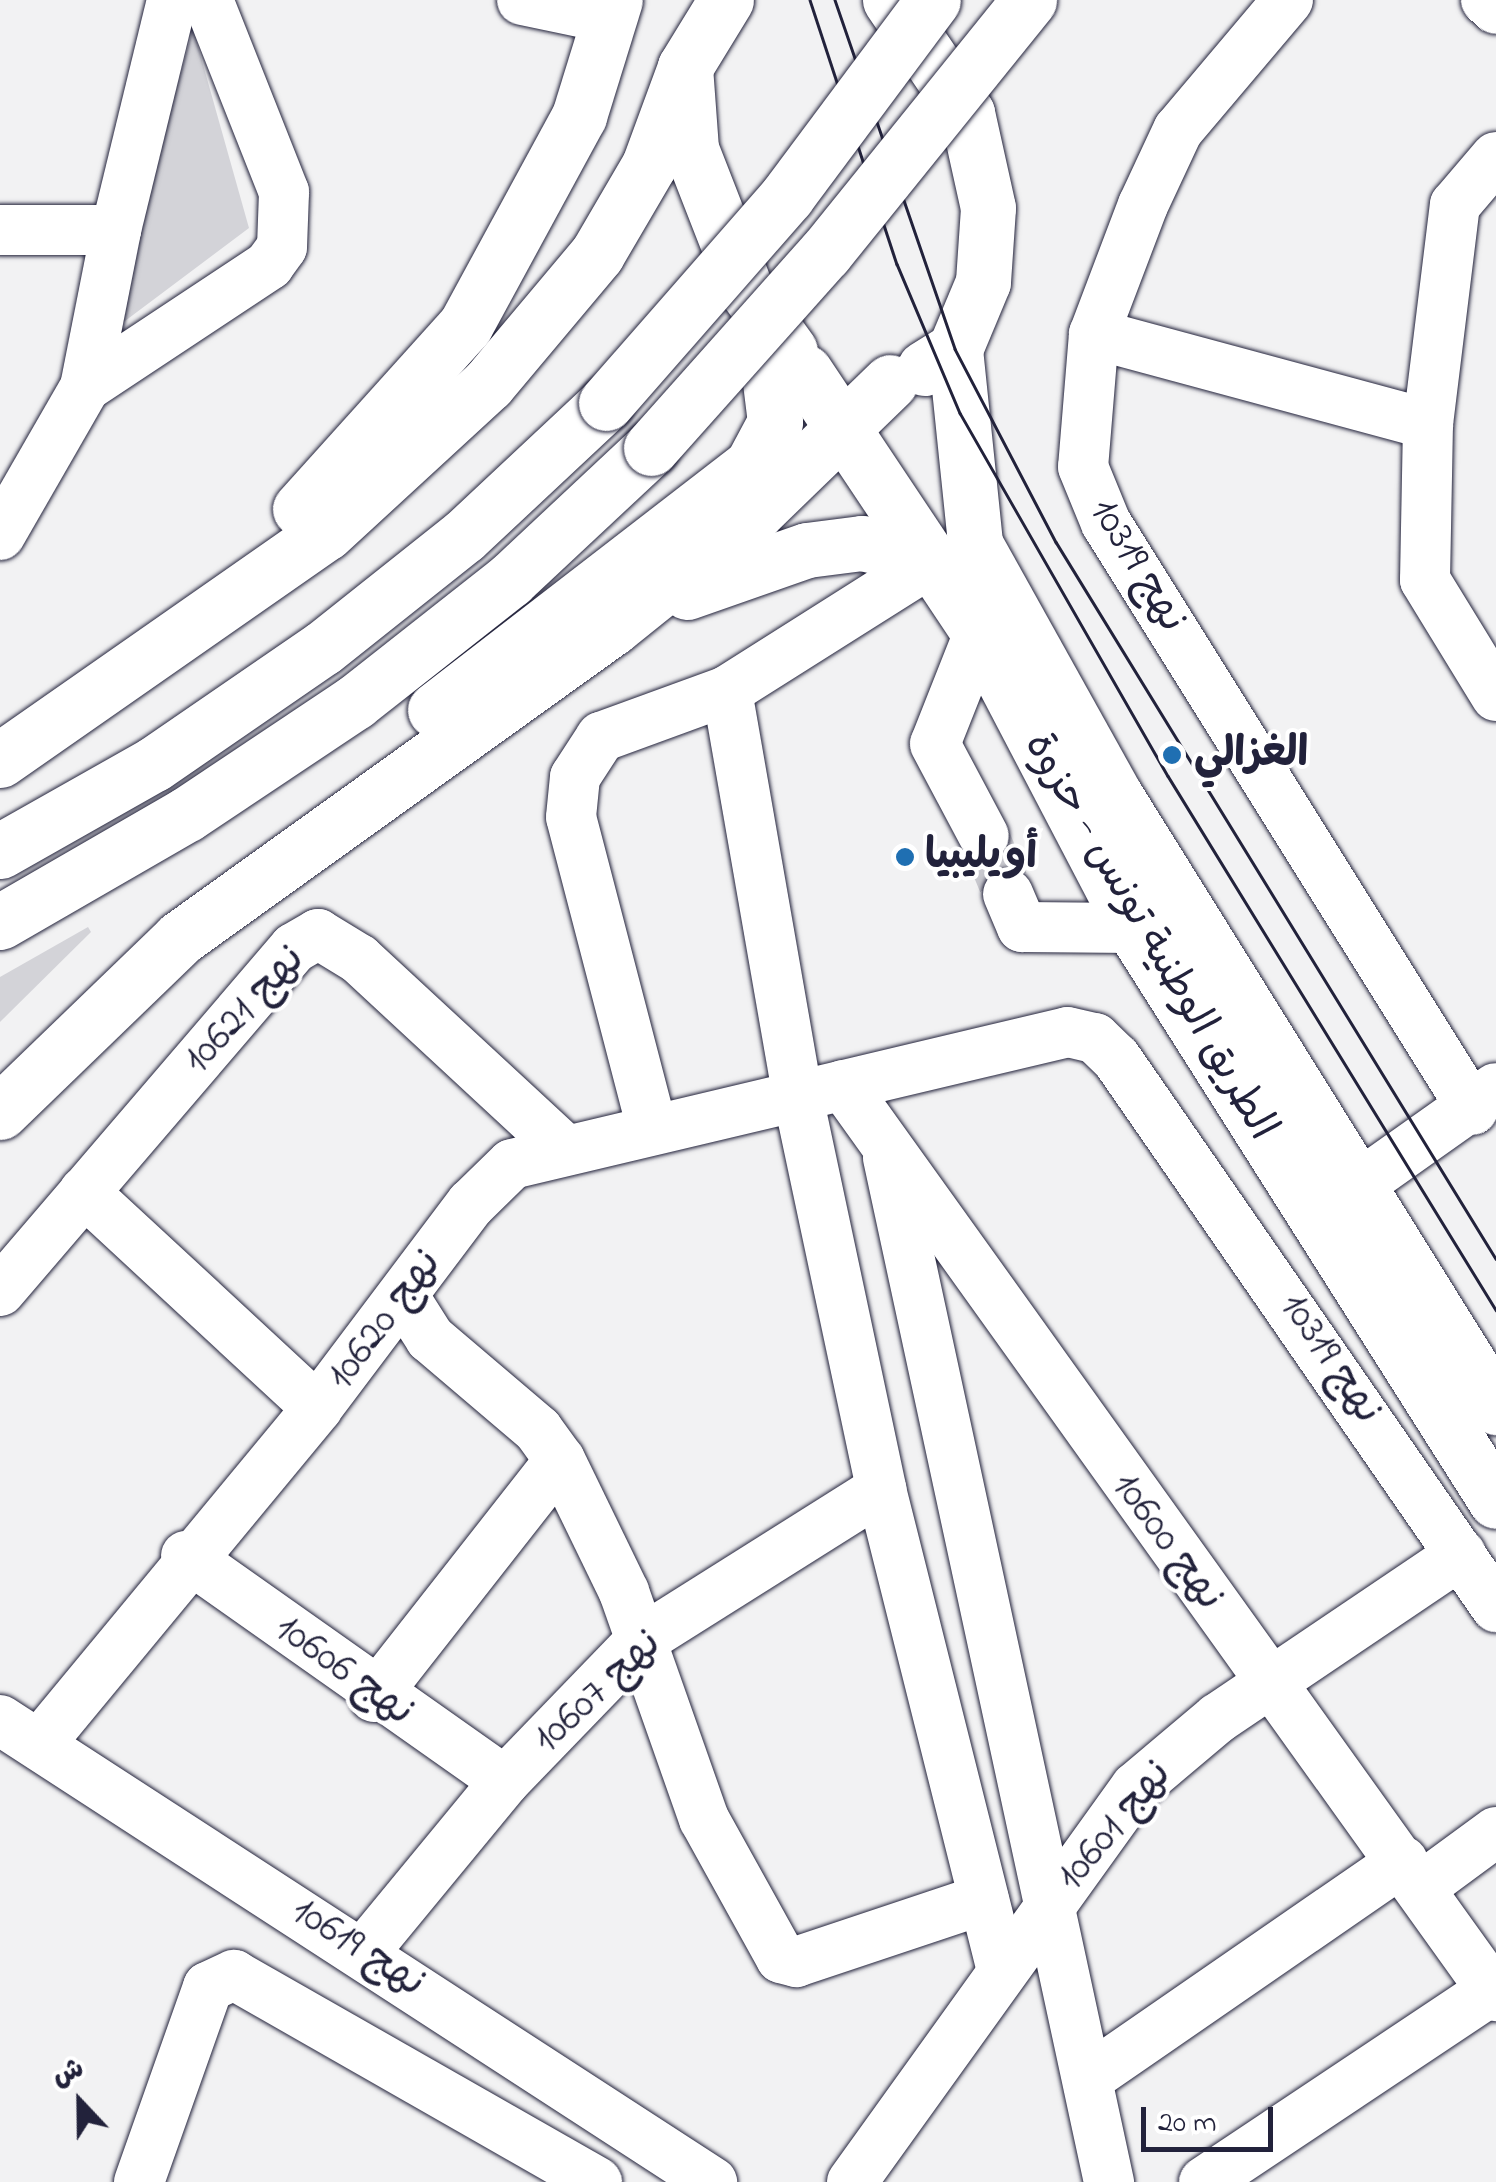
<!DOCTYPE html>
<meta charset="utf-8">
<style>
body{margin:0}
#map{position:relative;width:1496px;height:2182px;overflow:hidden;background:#f2f2f3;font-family:"Indie Flower","Playpen Sans Arabic",sans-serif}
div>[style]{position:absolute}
.green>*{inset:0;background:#d3d3d8}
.minor-tunnel>*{height:50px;margin-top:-25px;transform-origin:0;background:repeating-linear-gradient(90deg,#c8c8ce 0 50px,transparent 0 75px)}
.roads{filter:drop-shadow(0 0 2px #22223b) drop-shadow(0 0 2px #22223b)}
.minor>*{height:50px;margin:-25px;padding:0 25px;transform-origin:25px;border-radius:25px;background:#fff}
.highway>*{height:55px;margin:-27.5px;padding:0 27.5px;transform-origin:27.5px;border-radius:27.5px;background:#fff}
.tram>*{height:2.5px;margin:-1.25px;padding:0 1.25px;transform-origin:1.25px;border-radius:1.25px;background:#22223b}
.bridges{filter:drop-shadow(0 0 2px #22223b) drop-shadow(0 0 2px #22223b)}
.highway-bridge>*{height:55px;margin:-27.5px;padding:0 27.5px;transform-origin:27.5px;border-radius:27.5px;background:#fff}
.dots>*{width:28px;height:28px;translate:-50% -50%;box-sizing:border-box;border:5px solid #fff;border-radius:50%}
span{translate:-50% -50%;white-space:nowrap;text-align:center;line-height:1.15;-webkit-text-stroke:8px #fff;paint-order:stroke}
.street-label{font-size:42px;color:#22223b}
.poi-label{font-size:42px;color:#22223b;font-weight:700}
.left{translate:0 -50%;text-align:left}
.north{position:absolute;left:30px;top:2052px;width:100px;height:100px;-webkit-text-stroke:8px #fff;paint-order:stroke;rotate:338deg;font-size:28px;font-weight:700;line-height:40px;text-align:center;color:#22223b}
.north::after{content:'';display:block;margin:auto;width:35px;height:45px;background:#22223b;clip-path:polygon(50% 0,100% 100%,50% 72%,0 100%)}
.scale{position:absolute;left:1141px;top:2107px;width:132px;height:45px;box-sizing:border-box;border:5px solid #22223b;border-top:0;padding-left:12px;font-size:30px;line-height:35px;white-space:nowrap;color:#22223b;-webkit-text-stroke:8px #fff;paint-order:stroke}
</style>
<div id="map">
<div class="green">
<div style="clip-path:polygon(193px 29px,249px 228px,109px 333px)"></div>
<div style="clip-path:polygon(88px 927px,91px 932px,0 1022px,0 977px)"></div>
</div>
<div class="minor-tunnel">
<div style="left:984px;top:836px;width:63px;rotate:67.5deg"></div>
</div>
<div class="roads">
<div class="minor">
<div style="left:522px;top:0;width:88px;rotate:11.8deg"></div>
<div style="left:1288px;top:0;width:170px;rotate:130.2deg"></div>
<div style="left:1178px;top:130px;width:83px;rotate:115deg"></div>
<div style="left:1143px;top:205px;width:138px;rotate:110.8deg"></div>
<div style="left:1094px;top:334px;width:133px;rotate:94.7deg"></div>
<div style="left:1083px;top:467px;width:61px;rotate:67.7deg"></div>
<div style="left:1106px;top:523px;width:692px;rotate:57.99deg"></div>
<div style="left:1486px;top:0;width:13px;rotate:42deg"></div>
<div style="left:0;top:230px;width:116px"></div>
<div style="left:116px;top:230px;width:237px;rotate:-76.3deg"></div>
<div style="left:1094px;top:334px;width:346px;rotate:15.1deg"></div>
<div style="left:1428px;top:424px;width:156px;rotate:91.1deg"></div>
<div style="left:1425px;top:580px;width:136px;rotate:58.5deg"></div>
<div style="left:85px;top:387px;width:221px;rotate:-33.5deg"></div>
<div style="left:269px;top:265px;width:22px;rotate:-54deg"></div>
<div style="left:282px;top:247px;width:55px;rotate:-87.9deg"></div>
<div style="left:284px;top:192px;width:206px;rotate:-111.6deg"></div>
<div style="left:1428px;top:424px;width:221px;rotate:-83deg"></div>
<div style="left:1455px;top:205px;width:63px;rotate:-49.5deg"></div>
<div style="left:0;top:535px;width:171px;rotate:-60.1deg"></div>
<div style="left:85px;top:387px;width:160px;rotate:-78.8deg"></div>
<div style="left:934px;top:560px;width:245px;rotate:147.7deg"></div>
<div style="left:727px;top:691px;width:412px;rotate:80.1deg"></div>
<div style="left:798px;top:1097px;width:401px;rotate:78deg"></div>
<div style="left:881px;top:1489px;width:498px;rotate:75.9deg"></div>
<div style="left:979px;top:633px;width:119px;rotate:111.6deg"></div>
<div style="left:935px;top:744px;width:104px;rotate:62deg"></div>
<div style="left:1008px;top:894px;width:36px;rotate:67deg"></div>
<div style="left:1022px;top:927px;width:111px;rotate:0.5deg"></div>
<div style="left:843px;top:1085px;width:1121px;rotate:54.37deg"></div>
<div style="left:652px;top:1128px;width:321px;rotate:-104.6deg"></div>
<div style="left:571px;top:817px;width:40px;rotate:-84.3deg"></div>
<div style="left:575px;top:777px;width:48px;rotate:-57deg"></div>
<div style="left:601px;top:737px;width:134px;rotate:-20.1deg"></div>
<div style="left:888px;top:1158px;width:1048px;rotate:77.82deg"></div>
<div style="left:84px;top:1192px;width:318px;rotate:42.8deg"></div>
<div style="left:1325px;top:1209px;width:209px;rotate:-35.3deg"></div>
<div style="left:0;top:1291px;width:452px;rotate:-49.4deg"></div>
<div style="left:294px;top:948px;width:28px;rotate:-30deg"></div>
<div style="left:318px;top:934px;width:48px;rotate:31.4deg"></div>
<div style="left:359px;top:959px;width:278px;rotate:42.8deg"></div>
<div style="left:404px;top:1297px;width:49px;rotate:57.6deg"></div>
<div style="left:430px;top:1338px;width:142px;rotate:40.4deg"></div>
<div style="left:538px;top:1430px;width:37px;rotate:54deg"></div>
<div style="left:560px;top:1460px;width:147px;rotate:64.1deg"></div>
<div style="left:624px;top:1592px;width:241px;rotate:70.6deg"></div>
<div style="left:704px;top:1819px;width:159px;rotate:61deg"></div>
<div style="left:781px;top:1958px;width:16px;rotate:15deg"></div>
<div style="left:796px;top:1962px;width:198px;rotate:-18.5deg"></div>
<div style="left:186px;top:1556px;width:390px;rotate:35.2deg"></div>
<div style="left:374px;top:1697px;width:301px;rotate:-51.9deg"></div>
<div style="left:0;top:1720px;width:849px;rotate:32.98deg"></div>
<div style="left:42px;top:1741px;width:432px;rotate:-50.4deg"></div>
<div style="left:317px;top:1408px;width:256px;rotate:-53deg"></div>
<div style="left:471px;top:1204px;width:57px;rotate:-44.3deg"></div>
<div style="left:512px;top:1164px;width:571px;rotate:-13.36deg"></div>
<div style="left:1068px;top:1032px;width:28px;rotate:13deg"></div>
<div style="left:1095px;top:1038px;width:29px;rotate:44deg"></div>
<div style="left:1116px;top:1058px;width:668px;rotate:55.31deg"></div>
<div style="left:1421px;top:1887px;width:93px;rotate:-36.3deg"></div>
<div style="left:364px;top:1952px;width:222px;rotate:-50.5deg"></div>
<div style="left:505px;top:1781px;width:194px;rotate:-46deg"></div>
<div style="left:640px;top:1641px;width:285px;rotate:-32.2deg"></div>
<div style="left:1090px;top:2077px;width:380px;rotate:-34.6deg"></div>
<div style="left:139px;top:2182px;width:207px;rotate:-70.5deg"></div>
<div style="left:208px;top:1987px;width:29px;rotate:-25deg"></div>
<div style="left:234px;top:1975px;width:418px;rotate:29.7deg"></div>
<div style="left:852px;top:2182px;width:486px;rotate:-54.3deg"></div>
<div style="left:1136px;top:1787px;width:107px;rotate:-40.1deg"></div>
<div style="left:1218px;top:1718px;width:293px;rotate:-34deg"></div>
<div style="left:1204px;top:2182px;width:346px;rotate:-33.7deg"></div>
</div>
<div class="highway">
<div style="left:726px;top:0;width:79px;rotate:121.5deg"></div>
<div style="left:685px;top:67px;width:82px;rotate:85.8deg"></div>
<div style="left:691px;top:149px;width:151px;rotate:68.7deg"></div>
<div style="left:746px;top:290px;width:75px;rotate:54.2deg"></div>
<div style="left:890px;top:0;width:137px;rotate:55.7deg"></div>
<div style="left:967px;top:113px;width:97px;rotate:77.5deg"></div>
<div style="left:988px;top:208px;width:74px;rotate:93.9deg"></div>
<div style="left:983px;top:282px;width:73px;rotate:112.7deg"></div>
<div style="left:955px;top:349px;width:36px;rotate:148deg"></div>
<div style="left:955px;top:349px;width:196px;rotate:84.1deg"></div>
<div style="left:975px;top:544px;width:290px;rotate:60.9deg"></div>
<div style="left:1116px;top:797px;width:719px;rotate:58.08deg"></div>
<div style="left:805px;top:372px;width:314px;rotate:56.3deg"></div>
<div style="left:979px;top:633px;width:333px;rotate:62.4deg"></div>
<div style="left:1133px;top:928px;width:678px;rotate:57.65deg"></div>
<div style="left:300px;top:509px;width:246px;rotate:-48deg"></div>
<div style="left:465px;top:326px;width:239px;rotate:-61.5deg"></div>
<div style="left:579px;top:116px;width:121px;rotate:-72.8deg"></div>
<div style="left:687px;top:592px;width:127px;rotate:-19.3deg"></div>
<div style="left:807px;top:550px;width:55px;rotate:-7.3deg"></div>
<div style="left:862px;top:543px;width:74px;rotate:13.3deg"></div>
<div style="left:435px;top:710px;width:401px;rotate:-37.7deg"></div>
<div style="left:752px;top:465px;width:49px;rotate:-61.9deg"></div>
<div style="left:775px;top:422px;width:98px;rotate:-97.1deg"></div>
<div style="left:0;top:760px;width:397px;rotate:-34.9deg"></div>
<div style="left:326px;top:533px;width:220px;rotate:-42.6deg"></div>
<div style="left:488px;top:384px;width:170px;rotate:-50deg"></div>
<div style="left:597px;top:254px;width:103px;rotate:-59.7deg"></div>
<div style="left:649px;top:165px;width:104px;rotate:-69.8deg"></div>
<div style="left:0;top:851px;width:177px;rotate:-29.5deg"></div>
<div style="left:154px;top:764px;width:205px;rotate:-34.5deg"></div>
<div style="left:323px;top:648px;width:180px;rotate:-38.5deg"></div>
<div style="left:464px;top:536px;width:195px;rotate:-43.1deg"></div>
<div style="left:0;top:922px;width:216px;rotate:-30deg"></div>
<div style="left:187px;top:814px;width:202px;rotate:-33.7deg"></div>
<div style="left:355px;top:702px;width:197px;rotate:-38.2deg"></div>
<div style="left:510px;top:580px;width:193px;rotate:-43.1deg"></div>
<div style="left:0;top:1112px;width:250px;rotate:-44deg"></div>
<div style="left:180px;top:938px;width:532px;rotate:-35.66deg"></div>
<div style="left:612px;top:628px;width:184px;rotate:-38.8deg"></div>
<div style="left:755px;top:513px;width:188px;rotate:-44.1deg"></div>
</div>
</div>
<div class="tram">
<div style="left:810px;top:0;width:278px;rotate:71.8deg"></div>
<div style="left:897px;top:264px;width:162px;rotate:67.1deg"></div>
<div style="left:960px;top:413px;width:418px;rotate:60.2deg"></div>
<div style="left:1168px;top:776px;width:627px;rotate:58.44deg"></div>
<div style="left:835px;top:0;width:369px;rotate:71deg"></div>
<div style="left:955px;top:349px;width:218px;rotate:62.4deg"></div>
<div style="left:1056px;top:542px;width:841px;rotate:58.46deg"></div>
</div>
<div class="bridges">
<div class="highway-bridge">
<div style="left:606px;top:403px;width:275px;rotate:-48.8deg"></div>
<div style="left:787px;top:196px;width:244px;rotate:-53.3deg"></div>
<div style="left:651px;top:448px;width:261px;rotate:-48.3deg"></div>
<div style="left:825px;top:253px;width:325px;rotate:-51.1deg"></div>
</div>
</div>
<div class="dots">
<div style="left:1172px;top:755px;background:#1f6fb2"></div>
<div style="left:905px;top:857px;background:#1f6fb2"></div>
</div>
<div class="street-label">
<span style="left:1137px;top:566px;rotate:59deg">نهج 10319</span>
<span style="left:1149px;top:937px;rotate:60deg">الطريق الوطنية تونس - حزوة</span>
<span style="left:245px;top:1010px;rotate:-47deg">نهج 10621</span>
<span style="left:385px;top:1320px;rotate:-53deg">نهج 10620</span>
<span style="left:1330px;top:1359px;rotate:56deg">نهج 10319</span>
<span style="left:1167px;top:1542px;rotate:54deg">نهج 10600</span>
<span style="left:344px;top:1671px;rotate:36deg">نهج 10606</span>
<span style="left:598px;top:1692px;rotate:-43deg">نهج 10607</span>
<span style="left:1115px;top:1826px;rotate:-50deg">نهج 10601</span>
<span style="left:358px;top:1948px;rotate:33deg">نهج 10619</span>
</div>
<div class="poi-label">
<span class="left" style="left:1194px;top:755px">الغزالي</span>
<span class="left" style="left:925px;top:857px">أويليبيا</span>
</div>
<div class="north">ش</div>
<div class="scale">20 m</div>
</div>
